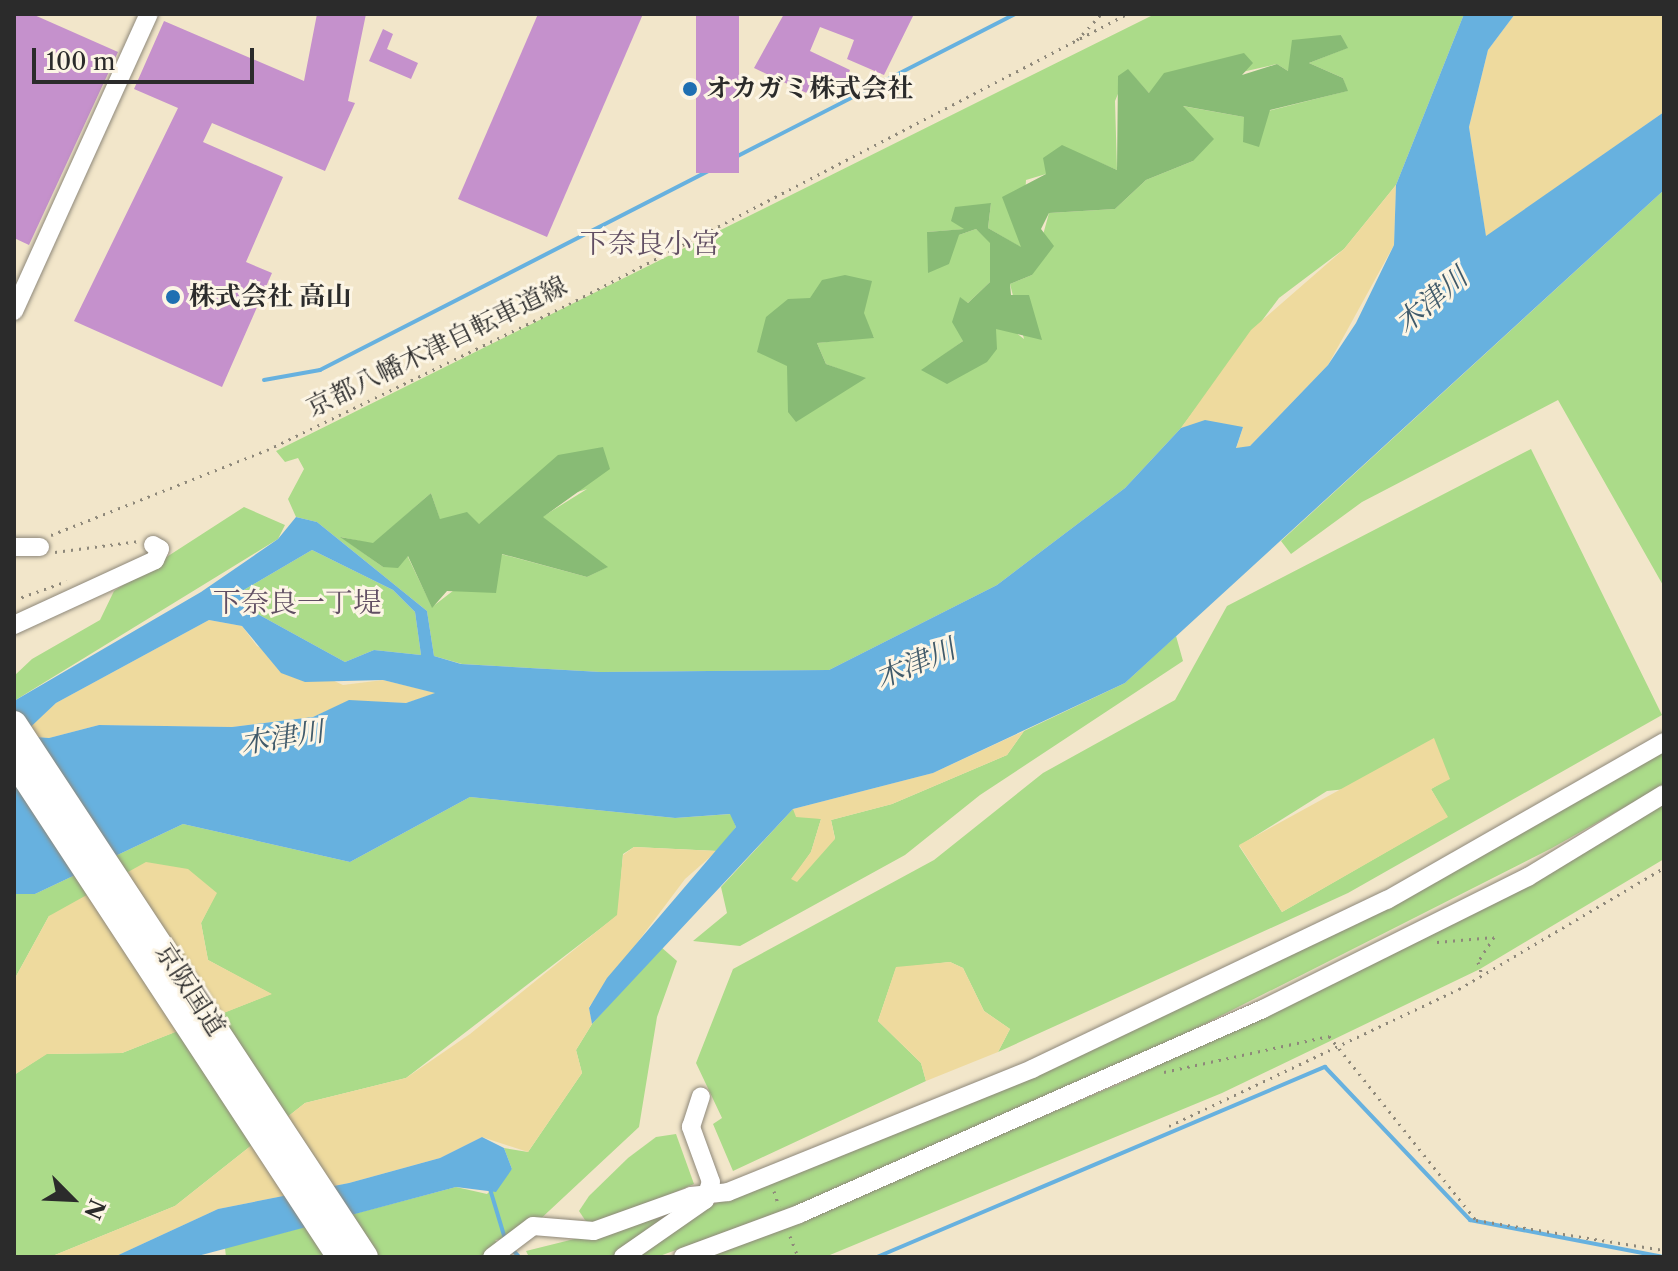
<!DOCTYPE html>
<meta charset="utf-8">
<style>
body{margin:0}
#map{position:relative;width:1678px;height:1271px;overflow:hidden;background:#f2e6ca;font-family:"Libre Caslon Text","Noto Serif JP",serif}
div>[style]{position:absolute}
.green>*{inset:0;background:#abdb89}
.forest>*{inset:0;background:#88bb75}
.sand>*{inset:0;background:#eeda9e}
.water>*{inset:0;background:#67b1df}
.stream>*{height:4px;margin:-2px;padding:0 2px;transform-origin:2px;border-radius:2px;background:#67b1df}
.building>*{inset:0;background:#c591cc;transform-origin:0 0}
.path>*{height:3px;margin-top:-1.5px;transform-origin:0;background:repeating-linear-gradient(90deg,#8e887a 0 2px,transparent 0 8px)}
.roads{filter:drop-shadow(0 0 2px #8e887a) drop-shadow(0 0 2px #8e887a)}
.minor>*{height:18px;margin:-9px;padding:0 9px;transform-origin:9px;border-radius:9px;background:#fff}
.highway>*{height:26px;margin:-13px;padding:0 13px;transform-origin:13px;border-radius:13px;background:#fff}
.dots>*{width:22px;height:22px;translate:-50% -50%;box-sizing:border-box;border:4px solid #fcf5e5;border-radius:50%}
span{translate:-50% -50%;white-space:nowrap;text-align:center;line-height:1.15;-webkit-text-stroke:6px #fcf5e5;paint-order:stroke}
.poi-label{font-size:26px;color:#2b2b2b;font-weight:700}
.left{translate:0 -50%;text-align:left}
.street-label{font-size:26px;color:#2b2b2b}
.neighbourhood-label{font-size:28px;color:#614f63}
.water-label{font-size:28px;color:#405a6a;font-style:italic}
.frame{position:absolute;inset:0;border:16px solid #2b2b2b;pointer-events:none}
.north{position:absolute;left:32px;top:1159px;width:80px;height:80px;-webkit-text-stroke:6px #fcf5e5;paint-order:stroke;rotate:114deg;font-size:22px;font-weight:700;line-height:32px;text-align:center;color:#2b2b2b}
.north::after{content:'';display:block;margin:auto;width:28px;height:36px;background:#2b2b2b;clip-path:polygon(50% 0,100% 100%,50% 72%,0 100%)}
.scale{position:absolute;left:32px;top:48px;width:222px;height:36px;box-sizing:border-box;border:4px solid #2b2b2b;border-top:0;padding-left:10px;font-size:24px;line-height:28px;white-space:nowrap;color:#2b2b2b;-webkit-text-stroke:6px #fcf5e5;paint-order:stroke}
</style>
<div id="map">
<div class="green">
<div style="clip-path:polygon(evenodd,1155px 14px,1464px 14px,1396px 185px,1344px 249px,1279px 298px,1181px 428px,1125px 488px,997px 585px,829px 670px,601px 672px,462px 664px,434px 656px,427px 611px,317px 522px,296px 517px,288px 499px,304px 469px,298px 458px,285px 462px,276px 451px,1155px 14px,1341px 35px,1347px 48px,1309px 63px,1343px 78px,1347px 91px,1244px 117px,1182px 106px,1193px 161px,1146px 180px,1115px 209px,1049px 213px,1032px 275px,1010px 284px,1024px 339px,1010px 328px,995px 329px,945px 354px,963px 341px,960px 298px,968px 303px,990px 282px,990px 242px,976px 229px,959px 235px,927px 232px,966px 229px,991px 203px,988px 228px,1022px 248px,1026px 180px,1046px 174px,1061px 146px,1117px 170px,1115px 101px,1128px 70px,1149px 93px,1277px 64px,1288px 71px,1341px 35px,1155px 14px,788px 299px,810px 299px,874px 337px,817px 343px,826px 364px,865px 379px,788px 386px,788px 299px,1155px 14px,587px 489px,542px 517px,607px 567px,587px 577px,501px 554px,432px 607px,407px 555px,383px 567px,341px 537px,373px 544px,431px 493px,440px 520px,479px 524px,587px 489px)"></div>
<div style="clip-path:polygon(1664px 190px,1664px 587px,1558px 400px,1362px 502px,1291px 554px,1281px 541px)"></div>
<div style="clip-path:polygon(evenodd,1531px 449px,1662px 715px,1348px 893px,998px 1052px,1010px 1029px,984px 1011px,963px 968px,950px 962px,896px 968px,878px 1021px,921px 1063px,926px 1081px,733px 1171px,713px 1124px,722px 1118px,696px 1063px,733px 969px,934px 860px,1043px 773px,1175px 700px,1227px 606px,1531px 449px,1450px 778px,1431px 789px,1447px 817px,1282px 912px,1239px 846px,1327px 791px,1450px 778px)"></div>
<div style="clip-path:polygon(244px 507px,285px 525px,278px 539px,14px 701px,14px 676px,32px 659px,100px 620px,114px 591px)"></div>
<div style="clip-path:polygon(312px 550px,393px 590px,415px 612px,421px 655px,374px 650px,345px 662px,252px 611px,242px 591px)"></div>
<div style="clip-path:polygon(1176px 636px,1183px 661px,980px 795px,905px 855px,740px 946px,693px 941px,727px 913px,721px 887px,793px 809px,821px 819px,811px 852px,792px 879px,835px 838px,831px 820px,892px 804px,1007px 755px,1024px 731px,1125px 683px)"></div>
<div style="clip-path:polygon(1664px 743px,1664px 785px,1552px 848px,1102px 1076px,914px 1162px,657px 1257px,529px 1257px,526px 1251px,711px 1205px,870px 1142px,1389px 893px)"></div>
<div style="clip-path:polygon(470px 797px,675px 818px,731px 814px,736px 827px,717px 851px,634px 847px,623px 854px,618px 915px,406px 1078px,305px 1103px,175px 1206px,50px 1257px,14px 1257px,14px 1075px,46px 1054px,122px 1053px,271px 994px,208px 960px,201px 923px,216px 893px,49px 916px,14px 980px,14px 894px,35px 894px,183px 824px,350px 862px)"></div>
<div style="clip-path:polygon(1664px 803px,1664px 859px,1480px 969px,1222px 1093px,825px 1257px,710px 1257px,1119px 1084px,1536px 882px)"></div>
<div style="clip-path:polygon(661px 947px,677px 961px,657px 1017px,639px 1127px,520px 1238px,495px 1240px,507px 1252px,501px 1257px,226px 1257px,225px 1248px,456px 1187px,487px 1194px,512px 1169px,504px 1148px,528px 1152px,582px 1073px,576px 1050px,592px 1024px)"></div>
<div style="clip-path:polygon(676px 1134px,694px 1184px,594px 1227px,585px 1220px,579px 1211px,589px 1196px,628px 1158px,656px 1137px)"></div>
</div>
<div class="forest">
<div style="clip-path:polygon(1341px 35px,1348px 48px,1309px 63px,1343px 78px,1348px 91px,1270px 110px,1259px 147px,1243px 142px,1244px 117px,1183px 106px,1214px 139px,1193px 161px,1146px 180px,1115px 209px,1049px 213px,1041px 229px,1054px 246px,1032px 275px,1010px 284px,1011px 295px,1029px 295px,1042px 340px,996px 329px,997px 349px,987px 362px,947px 384px,921px 370px,963px 341px,952px 322px,960px 297px,968px 303px,990px 282px,990px 243px,976px 229px,959px 235px,949px 264px,928px 273px,927px 232px,964px 229px,951px 221px,955px 207px,991px 203px,988px 228px,1021px 247px,1002px 197px,1046px 174px,1043px 158px,1062px 145px,1117px 170px,1118px 76px,1128px 69px,1149px 93px,1164px 73px,1244px 53px,1253px 63px,1242px 75px,1277px 64px,1288px 71px,1292px 40px)"></div>
<div style="clip-path:polygon(845px 275px,872px 281px,864px 313px,874px 338px,817px 343px,826px 364px,866px 378px,796px 422px,788px 412px,787px 366px,757px 352px,766px 317px,788px 299px,810px 298px,822px 280px)"></div>
<div style="clip-path:polygon(603px 447px,610px 469px,543px 517px,608px 567px,587px 577px,502px 554px,496px 593px,447px 591px,432px 608px,408px 556px,398px 568px,383px 567px,340px 537px,373px 543px,431px 493px,440px 519px,467px 512px,479px 524px,558px 455px)"></div>
</div>
<div class="sand">
<div style="clip-path:polygon(1515px 14px,1664px 14px,1664px 112px,1486px 237px,1469px 127px,1488px 50px)"></div>
<div style="clip-path:polygon(1396px 185px,1394px 245px,1328px 365px,1250px 446px,1236px 449px,1243px 427px,1181px 428px,1251px 330px,1344px 249px)"></div>
<div style="clip-path:polygon(209px 620px,242px 626px,257px 646px,343px 685px,383px 680px,437px 693px,406px 703px,349px 701px,313px 717px,232px 727px,99px 725px,49px 738px,20px 736px,56px 703px)"></div>
<div style="clip-path:polygon(1024px 731px,1007px 755px,892px 804px,831px 820px,835px 839px,797px 882px,791px 879px,811px 852px,821px 819px,796px 817px,793px 809px,933px 773px)"></div>
<div style="clip-path:polygon(1434px 738px,1450px 779px,1431px 789px,1448px 817px,1282px 912px,1239px 845px)"></div>
<div style="clip-path:polygon(634px 847px,717px 851px,685px 879px,589px 1007px,592px 1024px,576px 1050px,582px 1073px,528px 1152px,482px 1137px,440px 1158px,349px 1183px,218px 1209px,114px 1257px,50px 1257px,175px 1206px,305px 1103px,406px 1078px,470px 1034px,617px 915px,623px 855px)"></div>
<div style="clip-path:polygon(146px 862px,188px 869px,217px 893px,201px 923px,208px 960px,272px 994px,122px 1053px,47px 1054px,14px 1075px,14px 980px,49px 916px)"></div>
<div style="clip-path:polygon(950px 962px,963px 968px,984px 1011px,1010px 1029px,998px 1052px,926px 1081px,921px 1063px,878px 1021px,896px 967px)"></div>
</div>
<div class="water">
<div style="clip-path:polygon(evenodd,1464px 14px,1515px 14px,1488px 50px,1469px 127px,1486px 236px,1664px 112px,1664px 190px,1125px 683px,933px 773px,793px 809px,592px 1024px,589px 1008px,607px 978px,736px 827px,730px 814px,675px 818px,470px 797px,350px 862px,183px 824px,35px 894px,14px 894px,14px 701px,201px 592px,278px 539px,296px 517px,317px 522px,427px 611px,434px 656px,461px 664px,601px 672px,829px 670px,997px 585px,1125px 488px,1181px 428px,1205px 420px,1243px 427px,1236px 448px,1250px 446px,1328px 365px,1356px 323px,1394px 245px,1396px 185px,1464px 14px,312px 550px,393px 590px,415px 612px,421px 655px,374px 650px,345px 662px,252px 611px,242px 591px,312px 550px,1464px 14px,209px 620px,242px 626px,281px 673px,305px 682px,383px 680px,435px 693px,406px 703px,349px 700px,313px 717px,232px 727px,99px 725px,49px 738px,21px 736px,56px 703px,209px 620px)"></div>
<div style="clip-path:polygon(482px 1137px,504px 1148px,512px 1169px,496px 1192px,456px 1187px,194px 1257px,114px 1257px,218px 1209px,349px 1183px,440px 1158px)"></div>
</div>
<div class="stream">
<div style="left:264px;top:380px;width:57px;rotate:-10.1deg"></div>
<div style="left:320px;top:370px;width:781px;rotate:-27.12deg"></div>
<div style="left:490px;top:1189px;width:55px;rotate:73.2deg"></div>
<div style="left:511px;top:1248px;width:12px;rotate:48deg"></div>
<div style="left:877px;top:1257px;width:487px;rotate:-23deg"></div>
<div style="left:1325px;top:1067px;width:211px;rotate:46.5deg"></div>
<div style="left:1470px;top:1220px;width:197px;rotate:10.8deg"></div>
</div>
<div class="building">
<div style="clip-path:polygon(14px 14px,32px 14px,118px 52px,29px 245px,14px 238px)"></div>
<div style="clip-path:polygon(317px 14px,366px 14px,348px 101px,355px 103px,325px 171px,212px 123px,203px 142px,283px 177px,246px 262px,272px 273px,222px 387px,74px 321px,178px 108px,134px 89px,164px 21px,304px 81px)"></div>
<div style="clip-path:polygon(538px 14px,643px 14px,547px 237px,458px 199px)"></div>
<div style="left:696px;top:14px;width:43px;height:159px"></div>
<div style="clip-path:polygon(784px 14px,914px 14px,884px 75px,847px 59px,854px 40px,820px 27px,810px 51px,850px 70px,845px 84px,817px 98px,754px 68px)"></div>
<div style="clip-path:polygon(383px 29px,393px 34px,387px 49px,418px 63px,411px 79px,369px 61px)"></div>
</div>
<div class="path">
<div style="left:1077px;top:40px;width:35px;rotate:-47deg"></div>
<div style="left:51px;top:535px;width:232px;rotate:-21.5deg"></div>
<div style="left:267px;top:450px;width:335px;rotate:-25.8deg"></div>
<div style="left:569px;top:304px;width:629px;rotate:-27.46deg"></div>
<div style="left:55px;top:552px;width:85px;rotate:-7.5deg"></div>
<div style="left:14px;top:600px;width:56px;rotate:-19.7deg"></div>
<div style="left:1437px;top:942px;width:57px;rotate:-5deg"></div>
<div style="left:1494px;top:937px;width:30px;rotate:123deg"></div>
<div style="left:1478px;top:962px;width:14px;rotate:73deg"></div>
<div style="left:1164px;top:1072px;width:169px;rotate:-12.3deg"></div>
<div style="left:1329px;top:1036px;width:236px;rotate:51.4deg"></div>
<div style="left:1476px;top:1220px;width:190px;rotate:9.1deg"></div>
<div style="left:1169px;top:1126px;width:321px;rotate:-25.3deg"></div>
<div style="left:1459px;top:989px;width:238px;rotate:-30.6deg"></div>
<div style="left:774px;top:1191px;width:16px;rotate:72deg"></div>
<div style="left:790px;top:1236px;width:22px;rotate:69deg"></div>
</div>
<div class="roads">
<div class="minor">
<div style="left:14px;top:311px;width:326px;rotate:-65.6deg"></div>
<div style="left:14px;top:547px;width:26px"></div>
<div style="left:14px;top:625px;width:155px;rotate:-24.7deg"></div>
<div style="left:155px;top:560px;width:12px;rotate:-66deg"></div>
<div style="left:160px;top:549px;width:8px;rotate:-150deg"></div>
<div style="left:492px;top:1257px;width:51px;rotate:-37.1deg"></div>
<div style="left:533px;top:1226px;width:61px;rotate:4.7deg"></div>
<div style="left:594px;top:1231px;width:103px;rotate:-19.8deg"></div>
<div style="left:691px;top:1196px;width:37px;rotate:-6deg"></div>
<div style="left:728px;top:1192px;width:328px;rotate:-22deg"></div>
<div style="left:1032px;top:1069px;width:393px;rotate:-25.5deg"></div>
<div style="left:1387px;top:900px;width:319px;rotate:-29.7deg"></div>
<div style="left:623px;top:1257px;width:100px;rotate:-34.8deg"></div>
<div style="left:705px;top:1200px;width:19px;rotate:-72deg"></div>
<div style="left:711px;top:1182px;width:59px;rotate:-110deg"></div>
<div style="left:691px;top:1127px;width:32px;rotate:-72deg"></div>
<div style="left:683px;top:1257px;width:124px;rotate:-20.3deg"></div>
<div style="left:799px;top:1214px;width:507px;rotate:-23.84deg"></div>
<div style="left:1263px;top:1009px;width:296px;rotate:-26.5deg"></div>
<div style="left:1528px;top:877px;width:159px;rotate:-31.4deg"></div>
</div>
<div class="highway">
<div style="left:14px;top:724px;width:638px;rotate:56.63deg"></div>
<div style="left:14px;top:760px;width:594px;rotate:56.74deg"></div>
</div>
</div>
<div class="dots">
<div style="left:690px;top:89px;background:#1f6fb2"></div>
<div style="left:173px;top:297px;background:#1f6fb2"></div>
</div>
<div class="poi-label">
<span class="left" style="left:706px;top:89px">オカガミ株式会社</span>
<span class="left" style="left:189px;top:297px">株式会社 高山</span>
</div>
<div class="street-label">
<span style="left:437px;top:347px;rotate:-26deg">京都八幡木津自転車道線</span>
<span style="left:190px;top:990px;rotate:57deg">京阪国道</span>
</div>
<div class="neighbourhood-label">
<span style="left:650px;top:243px">下奈良小宮</span>
<span style="left:297px;top:602px">下奈良一丁堤</span>
</div>
<div class="water-label">
<span style="left:1431px;top:300px;rotate:-40deg">木津川</span>
<span style="left:915px;top:663px;rotate:-23deg">木津川</span>
<span style="left:282px;top:737px;rotate:-9deg">木津川</span>
</div>
<div class="frame"></div>
<div class="north">N</div>
<div class="scale">100 m</div>
</div>
